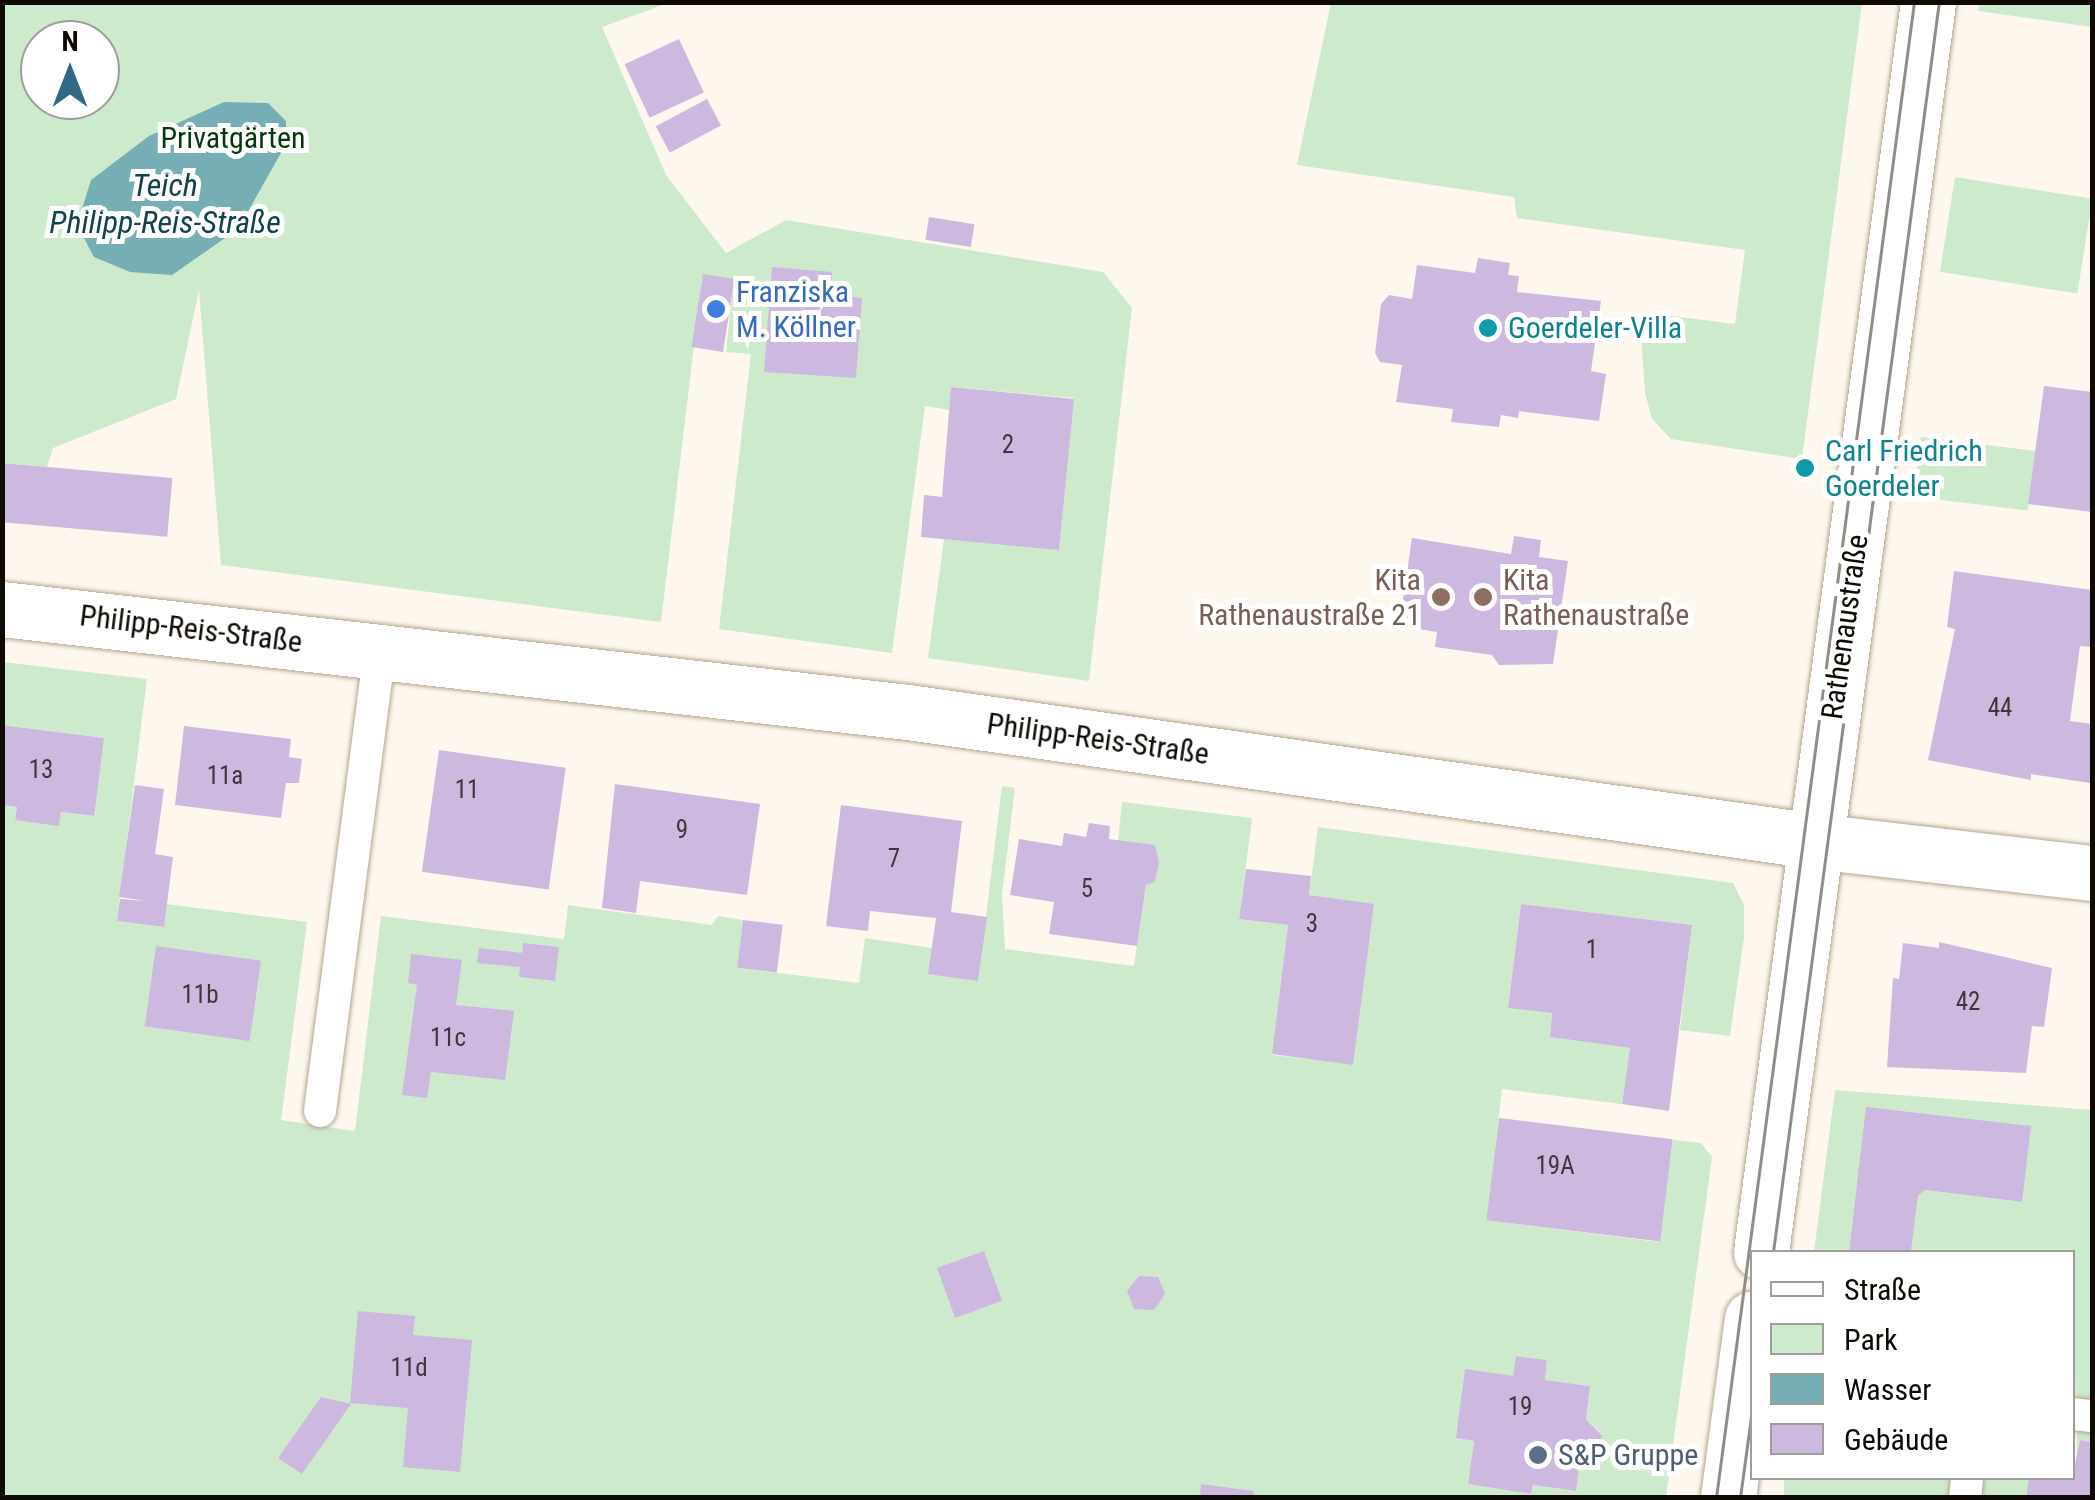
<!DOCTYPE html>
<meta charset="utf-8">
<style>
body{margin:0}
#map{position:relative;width:2095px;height:1500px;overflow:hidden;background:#fdf7ed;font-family:"Roboto Condensed",sans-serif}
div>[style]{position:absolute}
.green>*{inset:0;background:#cdeacd;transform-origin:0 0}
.water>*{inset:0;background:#76aeb5}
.building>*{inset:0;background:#cdb9e0;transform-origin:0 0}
.roads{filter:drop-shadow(0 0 2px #b4a58d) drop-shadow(0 0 2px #b4a58d)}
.lane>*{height:32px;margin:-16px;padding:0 16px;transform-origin:16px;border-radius:16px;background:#fff}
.street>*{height:55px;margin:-27.5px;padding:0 27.5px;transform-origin:27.5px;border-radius:27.5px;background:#fff}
.tram>*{height:2.5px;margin:-1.25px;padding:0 1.25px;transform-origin:1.25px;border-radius:1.25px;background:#928c84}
.dots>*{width:28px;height:28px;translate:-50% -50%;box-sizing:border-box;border:5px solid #fff;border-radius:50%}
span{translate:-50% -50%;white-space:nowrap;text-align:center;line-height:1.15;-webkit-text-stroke:10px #fff;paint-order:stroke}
.number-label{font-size:25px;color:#3f363b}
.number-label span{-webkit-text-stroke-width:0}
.park-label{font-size:30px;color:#05390d}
.shop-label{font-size:30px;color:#366cbe}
.left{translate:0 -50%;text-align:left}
.culture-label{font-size:30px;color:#0d838f}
.education-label{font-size:30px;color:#785e54}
.right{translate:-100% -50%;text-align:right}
.street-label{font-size:30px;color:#100a04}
.service-label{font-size:30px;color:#4e5e75}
.water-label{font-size:32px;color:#11444a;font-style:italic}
.frame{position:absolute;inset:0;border:5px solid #100a04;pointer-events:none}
.legend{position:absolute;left:1750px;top:1250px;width:325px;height:230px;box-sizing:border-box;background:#fff;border:2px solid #9f9d9b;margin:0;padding:12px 18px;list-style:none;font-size:30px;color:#100a04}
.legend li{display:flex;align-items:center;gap:20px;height:50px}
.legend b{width:50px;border:2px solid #9f9d9b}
.north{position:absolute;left:20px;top:20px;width:100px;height:100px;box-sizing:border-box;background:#fff;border:2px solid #9f9d9b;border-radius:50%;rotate:0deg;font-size:28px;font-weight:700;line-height:40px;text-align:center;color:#100a04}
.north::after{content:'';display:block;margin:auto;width:35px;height:45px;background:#326883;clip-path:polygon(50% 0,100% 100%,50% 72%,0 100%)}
</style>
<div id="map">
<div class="green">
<div style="clip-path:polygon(evenodd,2px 3px,668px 3px,602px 27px,666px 175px,726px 253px,786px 220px,1103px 272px,1132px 308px,1089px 681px,928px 658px,944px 539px,1059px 549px,1073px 398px,952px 387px,950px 410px,925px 406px,892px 653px,719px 629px,751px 354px,726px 352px,734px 279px,702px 278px,661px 622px,221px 565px,199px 290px,176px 399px,53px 448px,47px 467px,3px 463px,2px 3px,40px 40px,100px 40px,100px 100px,40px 100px,40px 40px)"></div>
<div style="clip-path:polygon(1331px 3px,1862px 3px,1802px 459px,1671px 439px,1652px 419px,1645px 393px,1641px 336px,1652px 322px,1672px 316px,1735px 324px,1745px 250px,1517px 218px,1514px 197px,1297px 165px)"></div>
<div style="clip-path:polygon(1979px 3px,2092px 3px,2092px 27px,1978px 11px)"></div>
<div style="left:1955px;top:177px;width:139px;height:96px;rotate:9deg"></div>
<div style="left:1921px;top:437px;width:115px;height:60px;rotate:7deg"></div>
<div style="clip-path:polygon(evenodd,3px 662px,147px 679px,117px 921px,163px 927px,166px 904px,307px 922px,281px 1120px,355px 1131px,381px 916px,564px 939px,568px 905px,712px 925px,718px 916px,743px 920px,738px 968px,859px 983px,865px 938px,932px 948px,978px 981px,1002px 786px,1015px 788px,1002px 895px,1005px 949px,1134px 966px,1146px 885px,1155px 882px,1159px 862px,1154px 845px,1118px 841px,1122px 802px,1252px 818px,1239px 919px,1288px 925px,1272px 1055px,1353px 1064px,1373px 905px,1309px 895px,1318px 827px,1733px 883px,1744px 905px,1744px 937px,1730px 1036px,1680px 1030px,1692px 925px,1521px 904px,1508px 1007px,1552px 1013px,1550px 1037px,1630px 1048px,1622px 1104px,1502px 1089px,1487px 1220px,1658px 1242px,1673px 1140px,1701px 1143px,1712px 1157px,1666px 1497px,3px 1497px,3px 805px,17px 807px,15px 819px,59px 825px,61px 812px,93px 816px,104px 738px,3px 725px,3px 662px,1517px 1356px,1547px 1360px,1545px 1380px,1590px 1386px,1586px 1420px,1602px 1434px,1600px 1448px,1580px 1457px,1575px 1491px,1533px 1485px,1531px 1494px,1468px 1484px,1474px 1441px,1456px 1438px,1513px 1376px,1517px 1356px)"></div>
<div style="clip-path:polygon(1835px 1090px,2092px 1110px,2092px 1442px,2080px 1440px,2077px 1456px,2072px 1252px,1911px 1252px,1918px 1196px,1925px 1190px,2021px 1202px,1867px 1107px,1849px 1252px,1814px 1252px)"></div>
<div style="left:1784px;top:1478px;width:245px;height:20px"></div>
</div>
<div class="water">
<div style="clip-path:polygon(224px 102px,268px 103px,286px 121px,286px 144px,238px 229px,172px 275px,130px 272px,94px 257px,77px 225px,91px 180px,149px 136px)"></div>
</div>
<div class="building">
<div style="left:679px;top:39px;width:59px;height:60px;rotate:65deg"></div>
<div style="left:707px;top:99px;width:30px;height:58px;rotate:62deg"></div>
<div style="left:929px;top:217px;width:46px;height:23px;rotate:9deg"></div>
<div style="clip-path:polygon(1478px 258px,1510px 263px,1508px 275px,1519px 276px,1517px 292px,1601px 301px,1591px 371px,1606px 374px,1599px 421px,1519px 411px,1518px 418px,1501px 415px,1499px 427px,1451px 422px,1453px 409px,1396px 402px,1402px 365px,1380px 362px,1375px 353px,1381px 304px,1389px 295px,1412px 299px,1417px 265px,1475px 273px)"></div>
<div style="clip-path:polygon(772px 267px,832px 272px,830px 295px,862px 298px,856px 378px,764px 372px)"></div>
<div style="left:703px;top:274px;width:32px;height:74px;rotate:9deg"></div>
<div style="clip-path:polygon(2044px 386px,2092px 392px,2092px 512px,2028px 504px)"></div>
<div style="clip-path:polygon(951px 387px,1074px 399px,1059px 550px,921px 537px,924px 495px,942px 497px)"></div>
<div style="left:2px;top:463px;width:171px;height:59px;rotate:5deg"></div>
<div style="clip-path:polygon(1514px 536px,1541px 540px,1539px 557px,1568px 561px,1553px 664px,1499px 665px,1492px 655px,1435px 647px,1437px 632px,1399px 626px,1412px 538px,1511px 554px)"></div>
<div style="clip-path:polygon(1954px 571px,2092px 590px,2092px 647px,2080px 646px,2070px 721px,2092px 724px,2090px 783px,2031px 774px,2031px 780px,1928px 760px,1955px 629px,1947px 627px)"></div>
<div style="clip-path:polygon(2px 725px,104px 738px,94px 816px,61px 812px,59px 826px,15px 820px,17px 807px,2px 805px)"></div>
<div style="clip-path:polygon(184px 726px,291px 739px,289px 757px,302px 759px,299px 783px,286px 783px,281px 818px,175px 805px)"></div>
<div style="left:439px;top:750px;width:128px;height:123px;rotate:8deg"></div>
<div style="clip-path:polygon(615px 784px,760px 804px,747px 895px,640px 881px,636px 913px,602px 908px)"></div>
<div style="clip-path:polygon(135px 785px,164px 789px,155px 854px,173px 857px,164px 927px,117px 921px,120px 899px,147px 901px,119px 897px)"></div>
<div style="clip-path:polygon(841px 805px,962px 821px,951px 912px,987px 917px,978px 981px,928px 974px,936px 918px,870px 911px,868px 931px,826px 926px)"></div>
<div style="clip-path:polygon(1089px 823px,1110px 826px,1109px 839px,1155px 845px,1159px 862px,1155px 882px,1146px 885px,1137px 946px,1049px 934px,1054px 902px,1010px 895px,1019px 839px,1062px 846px,1064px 833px,1086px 837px)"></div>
<div style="clip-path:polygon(1246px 869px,1311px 876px,1309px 895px,1374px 904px,1353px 1065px,1272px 1054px,1288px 925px,1239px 919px)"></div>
<div style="clip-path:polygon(1521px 904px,1692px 925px,1669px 1111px,1622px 1104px,1630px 1048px,1550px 1037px,1552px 1013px,1508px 1008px)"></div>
<div style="left:743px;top:920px;width:40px;height:48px;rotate:7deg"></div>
<div style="clip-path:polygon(1939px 942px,2052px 968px,2044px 1027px,2032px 1026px,2026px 1073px,1887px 1067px,1893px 978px,1899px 979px,1903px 943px,1939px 948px)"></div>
<div style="clip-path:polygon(523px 943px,559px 947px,555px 981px,519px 977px,520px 967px,477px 963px,479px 948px,522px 953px)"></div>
<div style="left:156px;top:946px;width:106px;height:81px;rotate:8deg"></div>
<div style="clip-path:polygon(411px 954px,462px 960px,456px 1005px,514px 1011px,505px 1080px,431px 1072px,427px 1098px,402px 1095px,417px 985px,408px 983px)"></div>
<div style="clip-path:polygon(1866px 1107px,2031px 1126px,2022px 1202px,1925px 1190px,1918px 1196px,1911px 1252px,1849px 1252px)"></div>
<div style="left:1499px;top:1118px;width:175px;height:103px;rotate:7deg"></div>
<div style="left:984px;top:1251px;width:53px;height:50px;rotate:70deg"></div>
<div style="clip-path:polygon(1139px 1276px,1158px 1277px,1165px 1294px,1154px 1310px,1134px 1309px,1127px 1291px)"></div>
<div style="clip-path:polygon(358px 1311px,415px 1316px,413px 1335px,472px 1340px,460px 1472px,403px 1467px,408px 1408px,350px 1403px)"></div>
<div style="clip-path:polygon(1516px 1356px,1547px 1360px,1545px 1380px,1590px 1386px,1586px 1420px,1602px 1435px,1600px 1448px,1580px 1457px,1576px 1491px,1533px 1485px,1531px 1494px,1468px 1484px,1474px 1441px,1456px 1438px,1465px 1369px,1513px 1376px)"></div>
<div style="clip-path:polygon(321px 1397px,351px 1404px,302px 1474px,278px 1458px)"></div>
<div style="clip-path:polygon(2080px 1440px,2092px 1442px,2092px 1498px,2026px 1498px,2029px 1478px,2072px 1478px)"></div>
<div style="clip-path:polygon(1201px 1484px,1254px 1491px,1253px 1498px,1200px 1498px)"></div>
</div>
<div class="roads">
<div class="lane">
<div style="left:320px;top:1111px;width:464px;rotate:-82.6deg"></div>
<div style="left:2072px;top:1414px;width:20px;rotate:6deg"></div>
<div style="left:1965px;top:1498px;width:20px;rotate:-84deg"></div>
</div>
<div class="street">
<div style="left:2px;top:609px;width:912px;rotate:6.49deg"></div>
<div style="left:908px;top:712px;width:916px;rotate:8.09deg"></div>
<div style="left:1815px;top:841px;width:279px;rotate:6.6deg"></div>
<div style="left:1761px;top:1252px;width:1261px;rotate:-82.39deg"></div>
<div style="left:1728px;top:1498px;width:181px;rotate:-82.4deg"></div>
</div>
</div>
<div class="tram">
<div style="left:1773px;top:1252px;width:1261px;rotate:-82.44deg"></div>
<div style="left:1716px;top:1498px;width:1509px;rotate:-82.46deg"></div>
<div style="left:1740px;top:1498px;width:90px;rotate:-82.3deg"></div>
</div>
<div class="dots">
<div style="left:716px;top:309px;background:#3f7fe0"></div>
<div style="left:1488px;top:328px;background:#0f9aa8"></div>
<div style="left:1805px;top:468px;background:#0f9aa8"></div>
<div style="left:1441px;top:597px;background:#8d6e63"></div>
<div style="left:1483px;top:597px;background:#8d6e63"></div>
<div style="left:1538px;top:1455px;background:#5c6f8a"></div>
</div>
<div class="number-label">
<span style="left:1008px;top:445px">2</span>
<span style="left:2000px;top:708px">44</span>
<span style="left:41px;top:770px">13</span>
<span style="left:225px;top:776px">11a</span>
<span style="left:467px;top:790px">11</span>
<span style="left:682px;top:830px">9</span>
<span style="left:894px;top:859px">7</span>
<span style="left:1087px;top:889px">5</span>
<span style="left:1312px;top:924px">3</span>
<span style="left:1592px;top:950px">1</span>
<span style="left:200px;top:995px">11b</span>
<span style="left:1968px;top:1002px">42</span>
<span style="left:448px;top:1038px">11c</span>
<span style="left:1555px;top:1166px">19A</span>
<span style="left:409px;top:1368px">11d</span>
<span style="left:1520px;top:1407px">19</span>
</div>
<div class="park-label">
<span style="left:233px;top:138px">Privatgärten</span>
</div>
<div class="shop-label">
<span class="left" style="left:736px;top:309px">Franziska<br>M. Köllner</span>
</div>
<div class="culture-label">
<span class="left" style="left:1508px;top:328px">Goerdeler-Villa</span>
<span class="left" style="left:1825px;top:468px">Carl Friedrich<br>Goerdeler</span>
</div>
<div class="education-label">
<span class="right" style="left:1421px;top:597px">Kita<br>Rathenaustraße 21</span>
<span class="left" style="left:1503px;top:597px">Kita<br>Rathenaustraße</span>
</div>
<div class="street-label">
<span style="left:1845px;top:627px;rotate:-82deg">Rathenaustraße</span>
<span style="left:191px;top:629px;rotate:7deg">Philipp-Reis-Straße</span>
<span style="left:1098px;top:739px;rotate:8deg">Philipp-Reis-Straße</span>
</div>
<div class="service-label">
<span class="left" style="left:1558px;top:1455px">S&amp;P Gruppe</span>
</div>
<div class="water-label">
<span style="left:165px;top:204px">Teich<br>Philipp-Reis-Straße</span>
</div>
<div class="frame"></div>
<ul class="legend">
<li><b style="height:12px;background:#fff"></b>Straße</li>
<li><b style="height:28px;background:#cdeacd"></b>Park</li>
<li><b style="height:28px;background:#76aeb5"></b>Wasser</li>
<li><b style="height:28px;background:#cdb9e0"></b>Gebäude</li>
</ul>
<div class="north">N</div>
</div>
